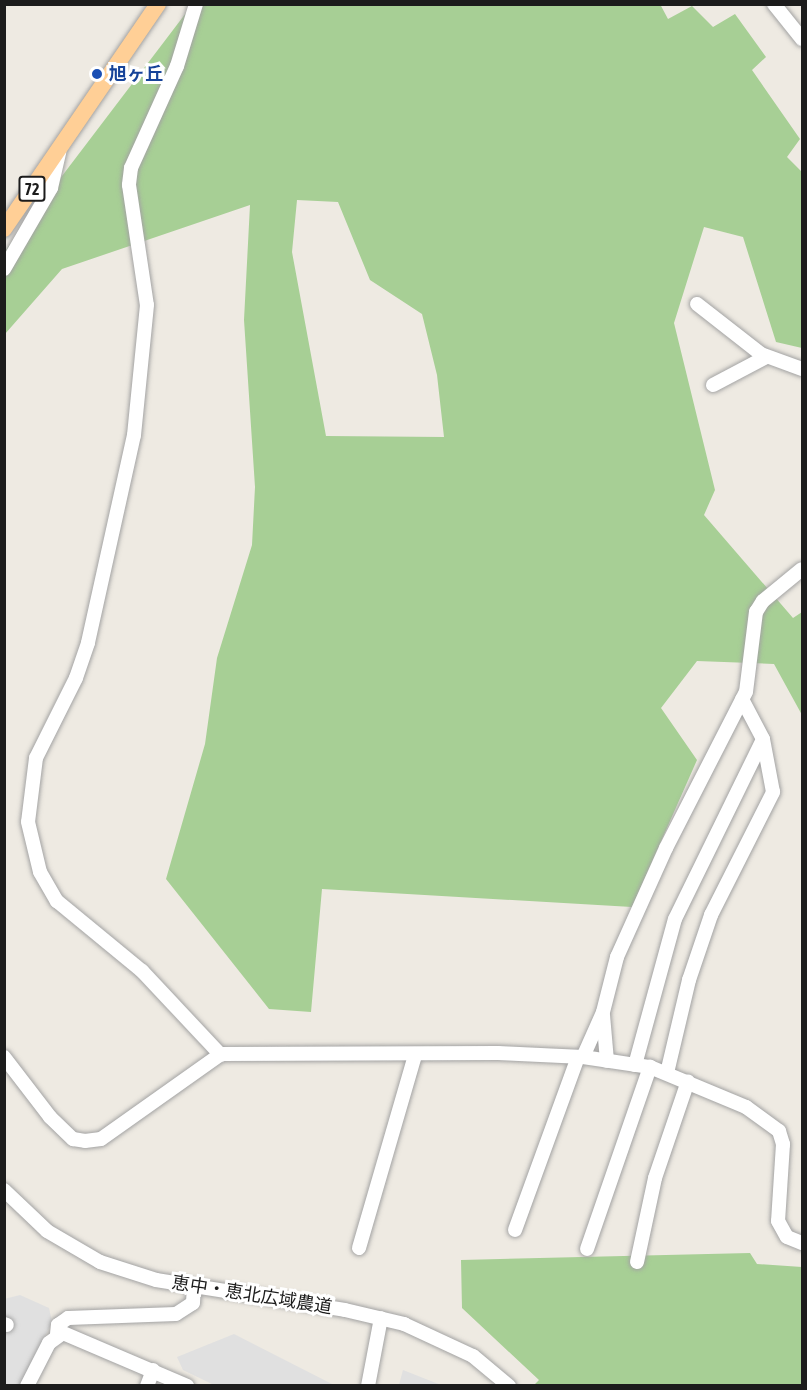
<!DOCTYPE html>
<meta charset="utf-8">
<style>
body{margin:0}
#map{position:relative;width:807px;height:1390px;overflow:hidden;background:#eeeae2;font-family:"Asap Condensed","Noto Sans JP",sans-serif}
div>[style]{position:absolute}
.forest>*{inset:0;background:#a7cf95}
.parking>*{inset:0;background:#e0e0e0}
.roads{filter:drop-shadow(0 0 2px #a3a3a3) drop-shadow(0 0 2px #a3a3a3)}
.minor>*{height:14px;margin:-7px;padding:0 7px;transform-origin:7px;border-radius:7px;background:#fff}
.major>*{height:16px;margin:-8px;padding:0 8px;transform-origin:8px;border-radius:8px;background:#ffcf96}
.dots>*{width:16px;height:16px;translate:-50% -50%;box-sizing:border-box;border:3px solid #fff;border-radius:50%}
span{translate:-50% -50%;white-space:nowrap;text-align:center;line-height:1.15;-webkit-text-stroke:6px #fff;paint-order:stroke}
.shield-label span{padding:2px 4px;background:#fff;border:2px solid;border-radius:4px;-webkit-text-stroke-width:0}
.shield-label{font-size:16px;color:#1c1c1c;font-weight:700}
.transit-label{font-size:18px;color:#164399;font-weight:700}
.left{translate:0 -50%;text-align:left}
.street-label{font-size:18px;color:#1c1c1c}
.frame{position:absolute;inset:0;border:6px solid #1c1c1c;pointer-events:none}
</style>
<div id="map">
<div class="forest">
<div style="clip-path:polygon(evenodd,660px 4px,668px 19px,692px 6px,713px 27px,735px 14px,766px 57px,752px 70px,800px 139px,787px 157px,802px 172px,802px 348px,776px 342px,743px 237px,704px 227px,674px 323px,715px 490px,704px 515px,793px 618px,802px 612px,802px 715px,774px 664px,697px 661px,661px 708px,697px 760px,632px 907px,322px 889px,311px 1012px,269px 1009px,166px 879px,205px 744px,217px 658px,252px 545px,255px 487px,244px 320px,250px 205px,62px 269px,5px 334px,5px 251px,192px 5px,660px 4px,297px 200px,338px 202px,370px 280px,422px 314px,437px 375px,444px 437px,326px 436px,292px 252px,297px 200px)"></div>
<div style="clip-path:polygon(750px 1253px,757px 1264px,802px 1267px,802px 1385px,534px 1385px,539px 1380px,462px 1308px,461px 1260px)"></div>
</div>
<div class="parking">
<div style="clip-path:polygon(20px 1295px,49px 1308px,52px 1322px,21px 1385px,5px 1385px,4px 1299px)"></div>
<div style="clip-path:polygon(234px 1334px,332px 1384px,332px 1385px,214px 1385px,183px 1370px,177px 1357px)"></div>
<div style="clip-path:polygon(403px 1370px,441px 1385px,399px 1385px)"></div>
</div>
<div class="roads">
<div class="minor">
<div style="left:196px;top:4px;width:65px;rotate:107deg"></div>
<div style="left:177px;top:66px;width:112px;rotate:114.3deg"></div>
<div style="left:131px;top:168px;width:17px;rotate:97deg"></div>
<div style="left:129px;top:185px;width:121px;rotate:81.5deg"></div>
<div style="left:147px;top:305px;width:131px;rotate:95.7deg"></div>
<div style="left:134px;top:435px;width:213px;rotate:102.5deg"></div>
<div style="left:88px;top:643px;width:37px;rotate:109deg"></div>
<div style="left:76px;top:678px;width:89px;rotate:116.6deg"></div>
<div style="left:36px;top:758px;width:64px;rotate:97.1deg"></div>
<div style="left:28px;top:822px;width:51px;rotate:76.5deg"></div>
<div style="left:40px;top:872px;width:34px;rotate:60deg"></div>
<div style="left:57px;top:901px;width:110px;rotate:39.5deg"></div>
<div style="left:142px;top:971px;width:115px;rotate:46.8deg"></div>
<div style="left:774px;top:4px;width:45px;rotate:51.3deg"></div>
<div style="left:4px;top:269px;width:94px;rotate:-59.9deg"></div>
<div style="left:51px;top:188px;width:37px;rotate:-77deg"></div>
<div style="left:697px;top:304px;width:81px;rotate:38deg"></div>
<div style="left:761px;top:354px;width:44px;rotate:20.1deg"></div>
<div style="left:713px;top:385px;width:60px;rotate:-27.8deg"></div>
<div style="left:603px;top:1015px;width:46px;rotate:85deg"></div>
<div style="left:4px;top:1057px;width:76px;rotate:52.5deg"></div>
<div style="left:50px;top:1117px;width:32px;rotate:44deg"></div>
<div style="left:73px;top:1139px;width:12px;rotate:9deg"></div>
<div style="left:85px;top:1141px;width:16px;rotate:-7deg"></div>
<div style="left:101px;top:1139px;width:147px;rotate:-35.3deg"></div>
<div style="left:221px;top:1054px;width:277px;rotate:-0.2deg"></div>
<div style="left:498px;top:1053px;width:85px;rotate:2.7deg"></div>
<div style="left:583px;top:1057px;width:68px;rotate:8.5deg"></div>
<div style="left:650px;top:1067px;width:104px;rotate:22.6deg"></div>
<div style="left:746px;top:1107px;width:41px;rotate:36deg"></div>
<div style="left:779px;top:1131px;width:14px;rotate:73deg"></div>
<div style="left:783px;top:1144px;width:77px;rotate:93.7deg"></div>
<div style="left:778px;top:1221px;width:18px;rotate:61deg"></div>
<div style="left:787px;top:1237px;width:16px;rotate:22deg"></div>
<div style="left:583px;top:1057px;width:49px;rotate:-66deg"></div>
<div style="left:603px;top:1012px;width:57px;rotate:-75.7deg"></div>
<div style="left:617px;top:957px;width:120px;rotate:-65.8deg"></div>
<div style="left:666px;top:848px;width:175px;rotate:-62.9deg"></div>
<div style="left:746px;top:692px;width:81px;rotate:-82.9deg"></div>
<div style="left:756px;top:612px;width:13px;rotate:-58deg"></div>
<div style="left:763px;top:601px;width:50px;rotate:-39.4deg"></div>
<div style="left:635px;top:1065px;width:151px;rotate:-74.7deg"></div>
<div style="left:675px;top:919px;width:200px;rotate:-63.9deg"></div>
<div style="left:763px;top:739px;width:45px;rotate:-117.7deg"></div>
<div style="left:667px;top:1073px;width:96px;rotate:-76.7deg"></div>
<div style="left:689px;top:980px;width:69px;rotate:-71.3deg"></div>
<div style="left:711px;top:915px;width:138px;rotate:-63.2deg"></div>
<div style="left:773px;top:792px;width:54px;rotate:-100.7deg"></div>
<div style="left:4px;top:1190px;width:59px;rotate:43.6deg"></div>
<div style="left:47px;top:1231px;width:61px;rotate:30.3deg"></div>
<div style="left:100px;top:1262px;width:59px;rotate:17.8deg"></div>
<div style="left:156px;top:1280px;width:191px;rotate:9deg"></div>
<div style="left:345px;top:1310px;width:61px;rotate:13.3deg"></div>
<div style="left:404px;top:1324px;width:76px;rotate:24.9deg"></div>
<div style="left:473px;top:1356px;width:47px;rotate:39.8deg"></div>
<div style="left:515px;top:1230px;width:184px;rotate:-70deg"></div>
<div style="left:359px;top:1248px;width:201px;rotate:-73.8deg"></div>
<div style="left:587px;top:1249px;width:193px;rotate:-70.9deg"></div>
<div style="left:637px;top:1262px;width:86px;rotate:-77.9deg"></div>
<div style="left:655px;top:1178px;width:102px;rotate:-71.2deg"></div>
<div style="left:4px;top:1324px;width:3px;rotate:18deg"></div>
<div style="left:57px;top:1334px;width:9px;rotate:-84deg"></div>
<div style="left:58px;top:1325px;width:12px;rotate:-35deg"></div>
<div style="left:68px;top:1318px;width:108px;rotate:-2.1deg"></div>
<div style="left:176px;top:1314px;width:20px;rotate:-33deg"></div>
<div style="left:193px;top:1303px;width:17px;rotate:-87deg"></div>
<div style="left:27px;top:1386px;width:48px;rotate:-62.9deg"></div>
<div style="left:49px;top:1343px;width:17px;rotate:-36deg"></div>
<div style="left:63px;top:1333px;width:135px;rotate:23.1deg"></div>
<div style="left:147px;top:1386px;width:17px;rotate:-69deg"></div>
<div style="left:368px;top:1386px;width:69px;rotate:-79.2deg"></div>
</div>
<div class="major">
<div style="left:4px;top:229px;width:273px;rotate:-55.6deg"></div>
</div>
</div>
<div class="dots">
<div style="left:97px;top:74px;background:#1a4fb4"></div>
</div>
<div class="shield-label">
<span style="left:32px;top:189px">72</span>
</div>
<div class="transit-label">
<span class="left" style="left:109px;top:74px">旭ヶ丘</span>
</div>
<div class="street-label">
<span style="left:252px;top:1295px;rotate:9deg">恵中・恵北広域農道</span>
</div>
<div class="frame"></div>
</div>
